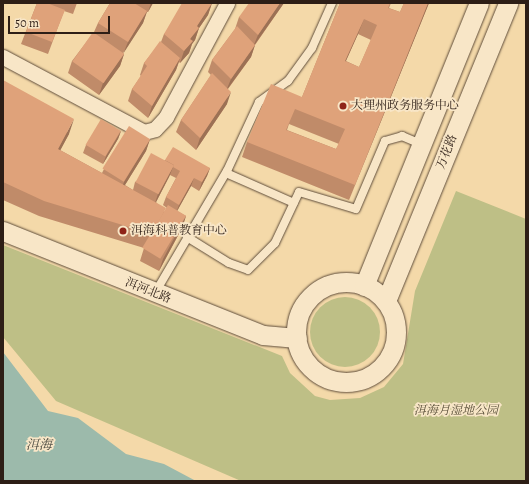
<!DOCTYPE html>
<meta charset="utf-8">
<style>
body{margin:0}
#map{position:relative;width:529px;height:484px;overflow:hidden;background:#f4d9a9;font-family:Alegreya,"Noto Serif SC",serif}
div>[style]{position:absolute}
.green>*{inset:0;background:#bebf86}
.round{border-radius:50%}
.water>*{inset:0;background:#9cbaab}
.roads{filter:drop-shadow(0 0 1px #5f4d3b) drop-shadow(0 0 1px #5f4d3b)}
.service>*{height:8px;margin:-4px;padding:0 4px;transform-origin:4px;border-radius:4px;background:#f8e6c7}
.minor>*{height:15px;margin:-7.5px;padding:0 7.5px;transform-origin:7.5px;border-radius:7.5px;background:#f8e6c7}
.tertiary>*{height:19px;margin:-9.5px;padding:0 9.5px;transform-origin:9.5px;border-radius:9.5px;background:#f8e6c7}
.tertiary>.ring{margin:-9.5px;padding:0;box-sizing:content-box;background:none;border:19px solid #f8e6c7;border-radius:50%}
.wall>*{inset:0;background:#c08b69}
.shaded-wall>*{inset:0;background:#9c7155}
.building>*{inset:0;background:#dfa27a;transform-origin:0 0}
.dots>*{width:11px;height:11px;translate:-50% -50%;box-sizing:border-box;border:2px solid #f8e6c7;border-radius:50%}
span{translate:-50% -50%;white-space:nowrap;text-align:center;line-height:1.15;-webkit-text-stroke:3.5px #f8e6c7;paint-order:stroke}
.poi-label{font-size:12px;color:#2d1e16}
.left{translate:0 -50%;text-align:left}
.street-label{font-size:12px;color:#2d1e16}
.park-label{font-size:12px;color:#584e38;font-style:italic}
.water-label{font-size:13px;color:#4e4d43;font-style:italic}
.frame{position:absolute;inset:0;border:4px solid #2d1e16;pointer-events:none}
.scale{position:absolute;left:8px;top:16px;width:102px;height:18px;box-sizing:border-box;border:2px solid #2d1e16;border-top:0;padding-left:5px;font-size:12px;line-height:14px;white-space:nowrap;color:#2d1e16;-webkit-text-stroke:3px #f8e6c7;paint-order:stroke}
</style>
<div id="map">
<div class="green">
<div style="clip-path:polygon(456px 191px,526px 219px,526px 481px,241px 481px,56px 401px,3px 337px,3px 245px,282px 356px,290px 373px,315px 396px,330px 400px,360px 398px,384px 387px,403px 364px,415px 291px)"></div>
<div class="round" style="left:310px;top:297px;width:70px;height:70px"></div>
</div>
<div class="water">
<div style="clip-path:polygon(3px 352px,48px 411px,78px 418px,126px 454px,164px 464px,196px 481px,3px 481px)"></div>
</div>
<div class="roads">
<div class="service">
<div style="left:226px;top:173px;width:74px;rotate:23.8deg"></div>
<div style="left:187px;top:237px;width:49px;rotate:31.8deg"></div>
<div style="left:229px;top:263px;width:20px;rotate:20deg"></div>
<div style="left:248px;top:270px;width:38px;rotate:-45deg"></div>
<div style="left:275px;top:243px;width:56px;rotate:-64.8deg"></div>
<div style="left:299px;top:192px;width:59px;rotate:16.6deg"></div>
<div style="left:356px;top:209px;width:74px;rotate:-66.9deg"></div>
<div style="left:385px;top:141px;width:18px;rotate:-16deg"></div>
<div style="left:402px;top:136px;width:21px;rotate:23deg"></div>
<div style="left:155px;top:293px;width:142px;rotate:-59.5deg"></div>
<div style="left:227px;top:171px;width:76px;rotate:-65.1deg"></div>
<div style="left:259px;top:102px;width:36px;rotate:-36deg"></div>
<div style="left:288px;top:81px;width:41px;rotate:-54deg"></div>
<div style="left:312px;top:48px;width:49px;rotate:-66deg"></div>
</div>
<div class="minor">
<div style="left:3px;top:57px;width:160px;rotate:28deg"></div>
<div style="left:144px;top:132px;width:11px;rotate:-15deg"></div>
<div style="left:155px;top:129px;width:16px;rotate:-47deg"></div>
<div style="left:166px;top:117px;width:129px;rotate:-61.8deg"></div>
</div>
<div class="tertiary">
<div style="left:3px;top:231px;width:280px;rotate:21.8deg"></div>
<div style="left:263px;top:335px;width:34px;rotate:5deg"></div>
<div class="ring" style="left:296px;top:282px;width:81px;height:81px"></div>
<div style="left:364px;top:286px;width:305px;rotate:-67.9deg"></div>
<div style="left:386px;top:301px;width:322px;rotate:-67.7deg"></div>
</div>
</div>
<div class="wall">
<div style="clip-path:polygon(37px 3px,77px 3px,73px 14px,64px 11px,48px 54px,21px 44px)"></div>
<div style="clip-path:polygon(110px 3px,153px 3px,148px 12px,147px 12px,143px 23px,123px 53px,124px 54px,120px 66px,99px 95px,68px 73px,72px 61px,94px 32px,98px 23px)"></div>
<div style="clip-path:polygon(212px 3px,208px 15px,199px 28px,195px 40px,192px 44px,189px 53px,180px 63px,179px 62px,176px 70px,148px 118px,128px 101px,132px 89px,141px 76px,140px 75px,144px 63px,161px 42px,164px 34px)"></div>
<div style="clip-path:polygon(284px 3px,255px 45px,251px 57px,228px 89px,227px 104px,196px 150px,176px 132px,181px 120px,211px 75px,208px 72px,212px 60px,235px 29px,239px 17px)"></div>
<div style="clip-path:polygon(evenodd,340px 3px,391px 3px,389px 8px,400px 12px,404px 3px,429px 3px,349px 200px,242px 157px,247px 142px,302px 97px,340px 3px,358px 34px,371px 40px,359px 67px,346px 61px,358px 34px,340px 3px,289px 124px,339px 144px,336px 149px,287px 130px,289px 124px)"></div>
<div style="clip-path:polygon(evenodd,3px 80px,69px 134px,60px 150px,102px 173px,104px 169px,150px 139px,146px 151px,125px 185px,133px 190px,135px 182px,165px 160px,210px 168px,207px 176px,199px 191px,191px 186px,177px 211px,186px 216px,182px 228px,159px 271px,140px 261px,144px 248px,39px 216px,3px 200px,3px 80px,170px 175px,176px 178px,166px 197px,163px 205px,167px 208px,164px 212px,156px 202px,170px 175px)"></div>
<div style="clip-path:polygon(121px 131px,118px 139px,103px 164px,83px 153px,86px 145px)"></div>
</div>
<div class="shaded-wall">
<div style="clip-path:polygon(151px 3px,153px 3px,148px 12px)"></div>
<div style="clip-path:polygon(212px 3px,208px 15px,197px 31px,199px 28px,195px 40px,192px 44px,189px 53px,180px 63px,184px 51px,197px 26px)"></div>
<div style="clip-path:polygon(280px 3px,284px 3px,253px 47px,258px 35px)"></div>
<div style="clip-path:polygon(428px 3px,429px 3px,349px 200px,355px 185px)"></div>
<div style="clip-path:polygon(147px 11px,143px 23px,123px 54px,128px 42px)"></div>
<div style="clip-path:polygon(364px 19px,358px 34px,339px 76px,345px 61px)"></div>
<div style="clip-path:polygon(255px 45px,251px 57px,226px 91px,231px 79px)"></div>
<div style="clip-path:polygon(124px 54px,120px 66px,99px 95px,103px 83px)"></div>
<div style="clip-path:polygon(180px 58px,176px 70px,148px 118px,152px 106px)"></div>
<div style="clip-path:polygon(231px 92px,227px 104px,196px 150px,200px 138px)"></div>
<div style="clip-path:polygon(74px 119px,69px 134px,53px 164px,58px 149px)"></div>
<div style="clip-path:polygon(121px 131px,118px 139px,103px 164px,106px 156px)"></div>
<div style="clip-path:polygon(150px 139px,146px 151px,120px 193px,124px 182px)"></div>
<div style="clip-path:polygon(174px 165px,169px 177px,154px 206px,158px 194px)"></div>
<div style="clip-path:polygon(210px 168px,207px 176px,199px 191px,202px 182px)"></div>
<div style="clip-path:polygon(194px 178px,191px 186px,176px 213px,179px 205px)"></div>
<div style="clip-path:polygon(186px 216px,182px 228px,159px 271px,163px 259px)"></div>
</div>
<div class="building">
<div style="clip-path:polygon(37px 3px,47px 3px,65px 10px,52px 42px,26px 32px)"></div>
<div style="clip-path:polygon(110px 3px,134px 3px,147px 11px,128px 42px,98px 23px)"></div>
<div style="clip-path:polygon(182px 3px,212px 3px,197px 26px,199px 28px,190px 39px,193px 41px,184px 51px,164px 34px)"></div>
<div style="clip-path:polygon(249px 3px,280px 3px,258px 35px,239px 17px)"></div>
<div style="clip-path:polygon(evenodd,340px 3px,390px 3px,388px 8px,400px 12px,404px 3px,428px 3px,355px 185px,247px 142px,271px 84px,302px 97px,340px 3px,364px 19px,377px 25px,359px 67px,345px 61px,364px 19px,340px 3px,295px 109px,345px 129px,336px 149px,286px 130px,295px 109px)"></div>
<div style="clip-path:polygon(237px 26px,255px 45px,231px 79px,212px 60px)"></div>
<div style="left:93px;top:32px;width:38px;height:36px;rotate:35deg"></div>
<div style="clip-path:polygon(160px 41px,180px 58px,152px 106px,132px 89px,147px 66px,144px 63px)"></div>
<div style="clip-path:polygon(212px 73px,231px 92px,200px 138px,181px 120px)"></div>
<div style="clip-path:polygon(3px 80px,74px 119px,58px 149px,166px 208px,152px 234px,44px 201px,3px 182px)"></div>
<div style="left:101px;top:119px;width:23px;height:30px;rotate:31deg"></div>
<div style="left:129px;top:126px;width:25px;height:50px;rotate:32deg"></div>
<div style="clip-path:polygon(173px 147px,210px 168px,202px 182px,194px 178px,179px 205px,166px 197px,180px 171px,173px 167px,174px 165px,165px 160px)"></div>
<div style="left:151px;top:153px;width:26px;height:33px;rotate:28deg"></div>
<div style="left:168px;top:205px;width:21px;height:50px;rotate:31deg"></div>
</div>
<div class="dots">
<div style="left:343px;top:106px;background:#8f2418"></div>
<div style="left:123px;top:231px;background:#8f2418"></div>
</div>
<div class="poi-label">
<span class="left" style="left:351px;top:106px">大理州政务服务中心</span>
<span class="left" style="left:131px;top:231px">洱海科普教育中心</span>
</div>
<div class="street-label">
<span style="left:447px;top:152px;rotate:-68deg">万花路</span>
<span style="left:148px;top:291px;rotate:22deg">洱河北路</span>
</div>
<div class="park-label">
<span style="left:456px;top:411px">洱海月湿地公园</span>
</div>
<div class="water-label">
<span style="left:39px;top:445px">洱海</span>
</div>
<div class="frame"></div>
<div class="scale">50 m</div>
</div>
